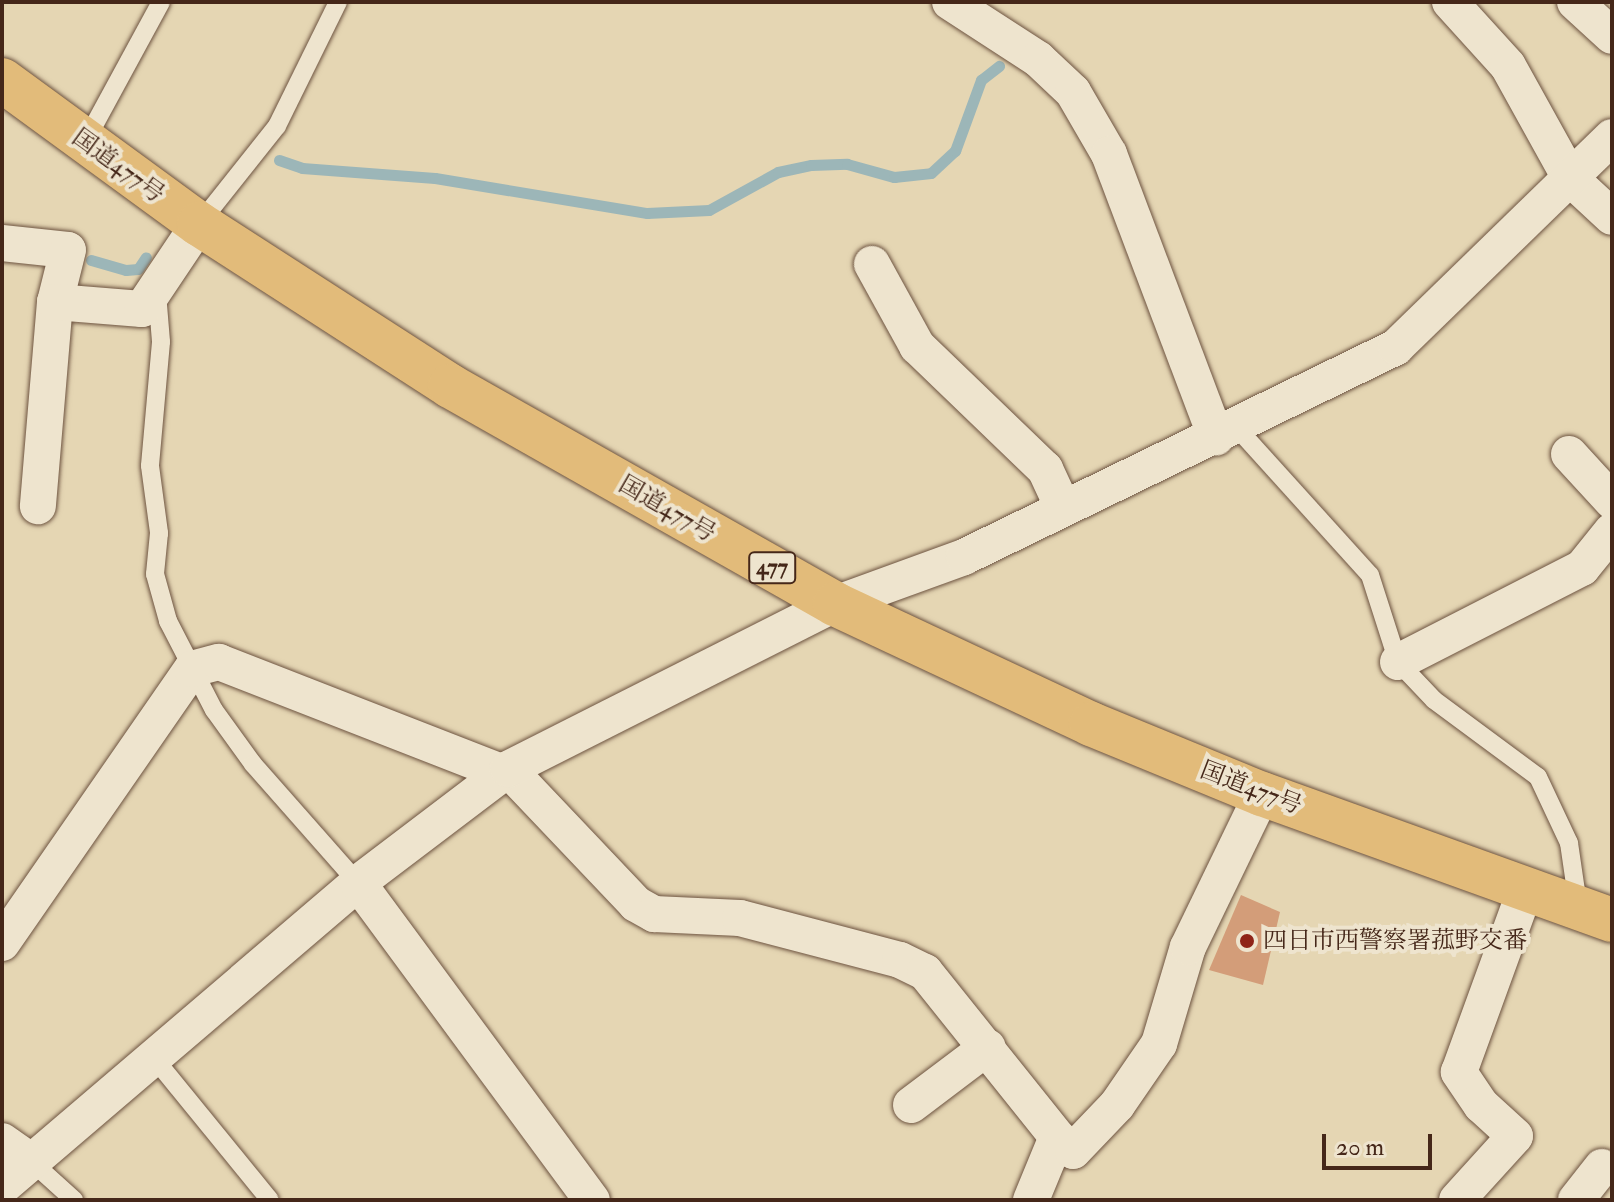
<!DOCTYPE html>
<meta charset="utf-8">
<style>
body{margin:0}
#map{position:relative;width:1614px;height:1202px;overflow:hidden;background:#e5d6b3;font-family:"IM FELL Double Pica","Noto Serif JP",serif}
div>[style]{position:absolute}
.stream>*{height:11px;margin:-5.5px;padding:0 5.5px;transform-origin:5.5px;border-radius:5.5px;background:#9cb6b8}
.building>*{inset:0;background:#d39d79}
.roads{filter:drop-shadow(0 0 2px #6d5340) drop-shadow(0 0 2px #6d5340)}
.lane>*{height:18px;margin:-9px;padding:0 9px;transform-origin:9px;border-radius:9px;background:#eee4ce}
.street>*{height:36px;margin:-18px;padding:0 18px;transform-origin:18px;border-radius:18px;background:#eee4ce}
.highway>*{height:44px;margin:-22px;padding:0 22px;transform-origin:22px;border-radius:22px;background:#e2bb7a}
.dots>*{width:22px;height:22px;translate:-50% -50%;box-sizing:border-box;border:4px solid #eee4ce;border-radius:50%}
span{translate:-50% -50%;white-space:nowrap;text-align:center;line-height:1.15;-webkit-text-stroke:8px #eee4ce;paint-order:stroke}
.shield-label span{padding:2px 6px;background:#eee4ce;border:2px solid;border-radius:6px;-webkit-text-stroke-width:0}
.shield-label{font-size:22px;color:#452719;font-weight:700}
.street-label{font-size:24px;color:#452719}
.poi-label{font-size:24px;color:#452719}
.left{translate:0 -50%;text-align:left}
.frame{position:absolute;inset:0;border:4px solid #452719;pointer-events:none}
.scale{position:absolute;left:1322px;top:1134px;width:110px;height:36px;box-sizing:border-box;border:4px solid #452719;border-top:0;padding-left:10px;font-size:24px;line-height:28px;white-space:nowrap;color:#452719;-webkit-text-stroke:6px #eee4ce;paint-order:stroke}
</style>
<div id="map">
<div class="stream">
<div style="left:279px;top:160px;width:24px;rotate:19deg"></div>
<div style="left:302px;top:168px;width:133px;rotate:4.3deg"></div>
<div style="left:435px;top:178px;width:215px;rotate:9.4deg"></div>
<div style="left:647px;top:213px;width:62px;rotate:-2.8deg"></div>
<div style="left:709px;top:210px;width:79px;rotate:-28.8deg"></div>
<div style="left:778px;top:172px;width:34px;rotate:-12deg"></div>
<div style="left:811px;top:165px;width:36px;rotate:-2deg"></div>
<div style="left:847px;top:164px;width:49px;rotate:15.5deg"></div>
<div style="left:894px;top:177px;width:37px;rotate:-6deg"></div>
<div style="left:931px;top:173px;width:33px;rotate:-43deg"></div>
<div style="left:955px;top:151px;width:76px;rotate:-69.9deg"></div>
<div style="left:981px;top:80px;width:23px;rotate:-38deg"></div>
<div style="left:91px;top:260px;width:36px;rotate:16deg"></div>
<div style="left:126px;top:270px;width:12px;rotate:-5deg"></div>
<div style="left:138px;top:269px;width:14px;rotate:-56deg"></div>
</div>
<div class="building">
<div style="clip-path:polygon(1241px 895px,1280px 912px,1263px 985px,1209px 970px)"></div>
</div>
<div class="roads">
<div class="lane">
<div style="left:85px;top:142px;width:159px;rotate:-61.5deg"></div>
<div style="left:199px;top:224px;width:125px;rotate:-51.5deg"></div>
<div style="left:277px;top:126px;width:138px;rotate:-63.8deg"></div>
<div style="left:157px;top:293px;width:49px;rotate:85.3deg"></div>
<div style="left:161px;top:342px;width:124px;rotate:95.1deg"></div>
<div style="left:150px;top:466px;width:68px;rotate:82.3deg"></div>
<div style="left:159px;top:533px;width:41px;rotate:95.6deg"></div>
<div style="left:155px;top:574px;width:49px;rotate:74.5deg"></div>
<div style="left:168px;top:621px;width:100px;rotate:62.7deg"></div>
<div style="left:214px;top:710px;width:67px;rotate:54.2deg"></div>
<div style="left:253px;top:764px;width:159px;rotate:48.6deg"></div>
<div style="left:1237px;top:428px;width:198px;rotate:47.9deg"></div>
<div style="left:1370px;top:575px;width:91px;rotate:72.2deg"></div>
<div style="left:1398px;top:662px;width:52px;rotate:46.5deg"></div>
<div style="left:1434px;top:700px;width:129px;rotate:36.5deg"></div>
<div style="left:1538px;top:777px;width:73px;rotate:64.8deg"></div>
<div style="left:1569px;top:843px;width:63px;rotate:81.7deg"></div>
<div style="left:154px;top:1058px;width:183px;rotate:50.8deg"></div>
<div style="left:32px;top:1162px;width:57px;rotate:42.1deg"></div>
</div>
<div class="street">
<div style="left:950px;top:2px;width:105px;rotate:32.9deg"></div>
<div style="left:1038px;top:59px;width:48px;rotate:43.3deg"></div>
<div style="left:1073px;top:92px;width:72px;rotate:59.9deg"></div>
<div style="left:1109px;top:154px;width:303px;rotate:69.3deg"></div>
<div style="left:1450px;top:2px;width:86px;rotate:47.8deg"></div>
<div style="left:1508px;top:66px;width:128px;rotate:61deg"></div>
<div style="left:1570px;top:178px;width:57px;rotate:42.9deg"></div>
<div style="left:1575px;top:2px;width:50px;rotate:42.6deg"></div>
<div style="left:2px;top:243px;width:66px;rotate:6.1deg"></div>
<div style="left:68px;top:250px;width:54px;rotate:104deg"></div>
<div style="left:55px;top:302px;width:205px;rotate:94.8deg"></div>
<div style="left:872px;top:264px;width:94px;rotate:61.2deg"></div>
<div style="left:917px;top:346px;width:178px;rotate:43.9deg"></div>
<div style="left:1045px;top:469px;width:43px;rotate:65.2deg"></div>
<div style="left:55px;top:302px;width:87px;rotate:4.6deg"></div>
<div style="left:142px;top:309px;width:102px;rotate:-56.2deg"></div>
<div style="left:1569px;top:454px;width:64px;rotate:47.5deg"></div>
<div style="left:1398px;top:662px;width:207px;rotate:-27.1deg"></div>
<div style="left:1582px;top:568px;width:48px;rotate:-51deg"></div>
<div style="left:508px;top:769px;width:186px;rotate:46.5deg"></div>
<div style="left:636px;top:904px;width:21px;rotate:29deg"></div>
<div style="left:654px;top:914px;width:86px;rotate:2.7deg"></div>
<div style="left:740px;top:918px;width:165px;rotate:14.7deg"></div>
<div style="left:900px;top:960px;width:28px;rotate:26deg"></div>
<div style="left:925px;top:972px;width:211px;rotate:51.3deg"></div>
<div style="left:358px;top:883px;width:394px;rotate:53.6deg"></div>
<div style="left:2px;top:943px;width:333px;rotate:-55.3deg"></div>
<div style="left:192px;top:669px;width:28px;rotate:-15deg"></div>
<div style="left:219px;top:662px;width:305px;rotate:21.3deg"></div>
<div style="left:911px;top:1105px;width:96px;rotate:-37deg"></div>
<div style="left:2px;top:1141px;width:37px;rotate:35deg"></div>
<div style="left:2px;top:1187px;width:468px;rotate:-40.5deg"></div>
<div style="left:358px;top:883px;width:188px;rotate:-37.2deg"></div>
<div style="left:508px;top:769px;width:366px;rotate:-26.8deg"></div>
<div style="left:835px;top:604px;width:137px;rotate:-20deg"></div>
<div style="left:964px;top:557px;width:480px;rotate:-25.9deg"></div>
<div style="left:1396px;top:347px;width:301px;rotate:-44.2deg"></div>
<div style="left:1031px;top:1200px;width:68px;rotate:-67.6deg"></div>
<div style="left:1057px;top:1137px;width:21px;rotate:41deg"></div>
<div style="left:1073px;top:1151px;width:64px;rotate:-46.3deg"></div>
<div style="left:1117px;top:1105px;width:74px;rotate:-55.5deg"></div>
<div style="left:1159px;top:1044px;width:101px;rotate:-73.4deg"></div>
<div style="left:1188px;top:947px;width:170px;rotate:-64.2deg"></div>
<div style="left:1457px;top:1200px;width:86px;rotate:-47.8deg"></div>
<div style="left:1515px;top:1136px;width:46px;rotate:-137.6deg"></div>
<div style="left:1481px;top:1105px;width:40px;rotate:-124deg"></div>
<div style="left:1459px;top:1072px;width:193px;rotate:-70deg"></div>
<div style="left:1576px;top:1200px;width:42px;rotate:-51.8deg"></div>
</div>
<div class="highway">
<div style="left:2px;top:80px;width:244px;rotate:36.2deg"></div>
<div style="left:199px;top:224px;width:299px;rotate:32.8deg"></div>
<div style="left:450px;top:386px;width:442px;rotate:29.5deg"></div>
<div style="left:835px;top:604px;width:283px;rotate:25.1deg"></div>
<div style="left:1091px;top:724px;width:185px;rotate:22.3deg"></div>
<div style="left:1262px;top:794px;width:372px;rotate:19.8deg"></div>
</div>
</div>
<div class="dots">
<div style="left:1247px;top:941px;background:#8f2418"></div>
</div>
<div class="shield-label">
<span style="left:772px;top:568px">477</span>
</div>
<div class="street-label">
<span style="left:118px;top:166px;rotate:36deg">国道477号</span>
<span style="left:667px;top:509px;rotate:30deg">国道477号</span>
<span style="left:1251px;top:788px;rotate:21deg">国道477号</span>
</div>
<div class="poi-label">
<span class="left" style="left:1263px;top:941px">四日市西警察署菰野交番</span>
</div>
<div class="frame"></div>
<div class="scale">20 m</div>
</div>
